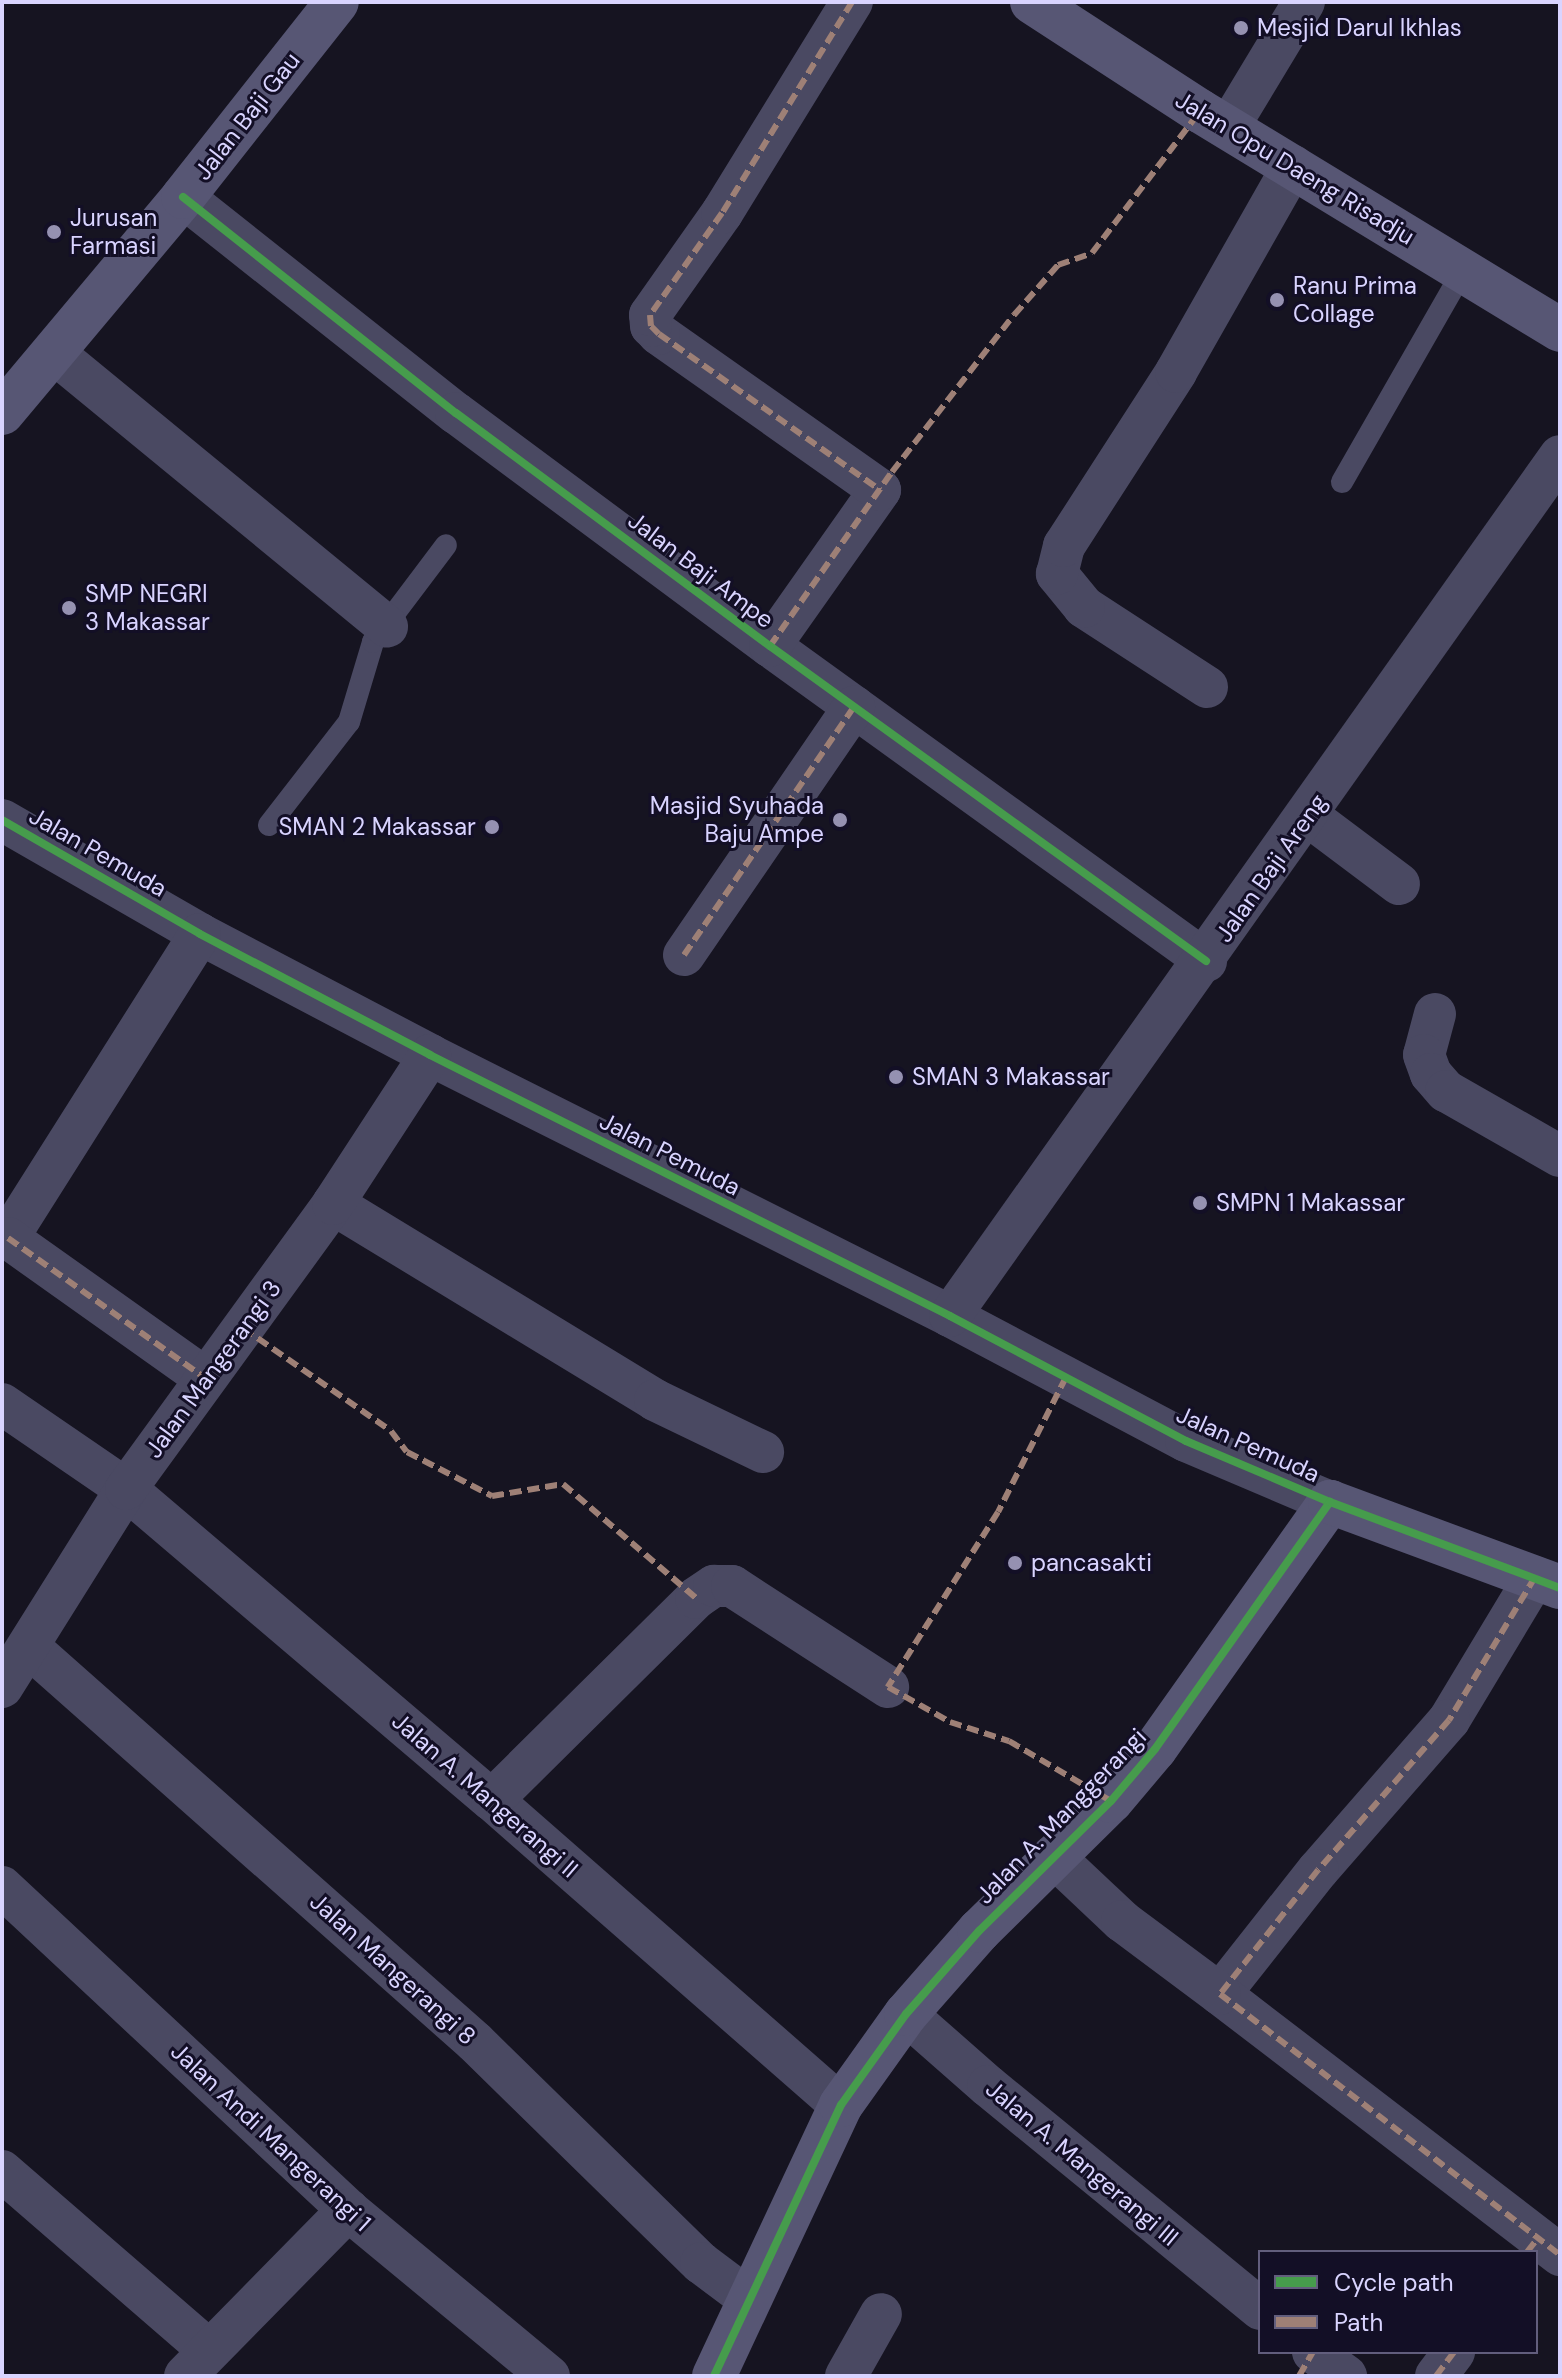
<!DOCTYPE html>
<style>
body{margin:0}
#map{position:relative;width:1562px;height:2378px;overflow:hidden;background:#161421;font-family:"DM Sans",sans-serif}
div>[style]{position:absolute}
.lane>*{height:22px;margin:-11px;padding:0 11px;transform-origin:11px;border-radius:11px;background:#4a4962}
.street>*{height:42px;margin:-21px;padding:0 21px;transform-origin:21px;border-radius:21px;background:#4a4962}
.secondary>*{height:44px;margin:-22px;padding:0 22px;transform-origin:22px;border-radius:22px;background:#575674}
.quiet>*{height:6px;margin-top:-3px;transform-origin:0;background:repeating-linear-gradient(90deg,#9e8076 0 12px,transparent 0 18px)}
.cycleway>*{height:8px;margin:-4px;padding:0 4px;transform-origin:4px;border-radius:4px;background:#469c4c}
.dots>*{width:22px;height:22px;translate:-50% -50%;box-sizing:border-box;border:4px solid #130f26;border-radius:50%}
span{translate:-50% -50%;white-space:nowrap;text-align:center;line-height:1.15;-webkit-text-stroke:6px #130f26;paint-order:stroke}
.poi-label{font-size:24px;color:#d9d4ff}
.left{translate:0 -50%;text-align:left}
.right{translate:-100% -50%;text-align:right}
.street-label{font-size:24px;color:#d9d4ff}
.frame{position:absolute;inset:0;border:4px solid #d9d4ff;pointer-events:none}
.legend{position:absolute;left:1258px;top:2250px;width:280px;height:104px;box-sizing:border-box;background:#130f26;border:2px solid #625e7d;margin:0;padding:10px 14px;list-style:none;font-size:24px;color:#d9d4ff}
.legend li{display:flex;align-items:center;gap:16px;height:40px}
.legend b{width:40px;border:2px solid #625e7d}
</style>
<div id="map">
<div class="lane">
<div style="left:1342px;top:482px;width:243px;rotate:-60.2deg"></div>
<div style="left:269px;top:825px;width:130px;rotate:-52.2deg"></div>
<div style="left:349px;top:722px;width:84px;rotate:-73.3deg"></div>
<div style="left:373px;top:642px;width:121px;rotate:-53deg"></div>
</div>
<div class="street">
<div style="left:1228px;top:128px;width:147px;rotate:-58.9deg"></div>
<div style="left:183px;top:197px;width:348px;rotate:38.4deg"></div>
<div style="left:456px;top:413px;width:391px;rotate:36.6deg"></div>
<div style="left:770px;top:646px;width:538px;rotate:35.85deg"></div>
<div style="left:54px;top:353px;width:431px;rotate:39.4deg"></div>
<div style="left:770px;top:646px;width:191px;rotate:-54.8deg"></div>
<div style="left:880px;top:490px;width:271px;rotate:-144.8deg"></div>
<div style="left:659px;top:334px;width:11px;rotate:-135deg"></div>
<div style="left:651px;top:326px;width:11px;rotate:-95deg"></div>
<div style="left:650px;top:315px;width:125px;rotate:-54.8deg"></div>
<div style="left:722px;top:213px;width:248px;rotate:-58.4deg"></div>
<div style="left:1207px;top:687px;width:147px;rotate:-147deg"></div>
<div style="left:1084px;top:607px;width:43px;rotate:-129.3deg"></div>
<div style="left:1057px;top:574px;width:29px;rotate:-76deg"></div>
<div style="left:1064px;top:546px;width:207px;rotate:-57.2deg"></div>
<div style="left:1176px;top:372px;width:237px;rotate:-60.4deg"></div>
<div style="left:1307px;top:815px;width:115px;rotate:36.9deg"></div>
<div style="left:2px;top:820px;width:228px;rotate:29.9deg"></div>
<div style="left:200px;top:934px;width:260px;rotate:27.7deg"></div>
<div style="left:430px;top:1055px;width:582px;rotate:26.65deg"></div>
<div style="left:950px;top:1316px;width:267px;rotate:27.9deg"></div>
<div style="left:1186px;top:1441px;width:156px;rotate:23deg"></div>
<div style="left:200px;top:934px;width:360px;rotate:122.3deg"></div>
<div style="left:8px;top:1238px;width:242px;rotate:35.4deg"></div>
<div style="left:684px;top:955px;width:301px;rotate:-55.6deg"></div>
<div style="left:1435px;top:1014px;width:42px;rotate:105deg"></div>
<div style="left:1424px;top:1055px;width:20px;rotate:70deg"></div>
<div style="left:1431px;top:1074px;width:23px;rotate:49deg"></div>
<div style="left:1446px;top:1091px;width:131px;rotate:29.7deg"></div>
<div style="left:333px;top:1204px;width:377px;rotate:31.3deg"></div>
<div style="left:655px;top:1400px;width:120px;rotate:25.7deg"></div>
<div style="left:950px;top:1316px;width:1054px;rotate:-54.65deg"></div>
<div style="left:2px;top:1404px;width:150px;rotate:34.4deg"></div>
<div style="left:126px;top:1489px;width:480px;rotate:40.4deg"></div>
<div style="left:492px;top:1800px;width:463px;rotate:41.2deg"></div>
<div style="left:1535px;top:1577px;width:167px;rotate:121deg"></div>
<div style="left:1449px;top:1720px;width:199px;rotate:131.1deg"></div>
<div style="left:1318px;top:1870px;width:158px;rotate:128.3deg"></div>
<div style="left:1220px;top:1994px;width:429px;rotate:37.5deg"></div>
<div style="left:30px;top:1648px;width:594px;rotate:41.52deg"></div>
<div style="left:475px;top:2042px;width:316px;rotate:44.4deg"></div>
<div style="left:701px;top:2263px;width:60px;rotate:36.9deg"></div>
<div style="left:2px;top:1687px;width:234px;rotate:-57.9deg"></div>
<div style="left:126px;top:1489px;width:352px;rotate:-54deg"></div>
<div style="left:333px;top:1204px;width:178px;rotate:-56.9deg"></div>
<div style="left:492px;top:1800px;width:287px;rotate:-44.7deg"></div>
<div style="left:696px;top:1598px;width:22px;rotate:-34deg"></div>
<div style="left:714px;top:1586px;width:18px"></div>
<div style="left:732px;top:1586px;width:186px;rotate:32.9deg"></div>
<div style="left:1053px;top:1856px;width:95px;rotate:43.3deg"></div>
<div style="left:1122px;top:1921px;width:122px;rotate:36.7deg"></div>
<div style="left:2px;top:1887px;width:473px;rotate:43deg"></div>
<div style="left:348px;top:2210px;width:261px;rotate:39.6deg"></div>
<div style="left:906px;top:2014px;width:109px;rotate:41.3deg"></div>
<div style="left:988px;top:2086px;width:352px;rotate:39.3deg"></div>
<div style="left:2px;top:2171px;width:274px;rotate:40.9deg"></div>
<div style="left:1313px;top:2352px;width:41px;rotate:36deg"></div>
<div style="left:185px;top:2376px;width:233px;rotate:-45.5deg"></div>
<div style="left:846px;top:2376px;width:71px;rotate:-60.6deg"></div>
<div style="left:1436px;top:2376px;width:30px;rotate:-53deg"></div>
</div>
<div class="secondary">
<div style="left:1032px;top:2px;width:200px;rotate:33deg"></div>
<div style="left:1200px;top:111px;width:421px;rotate:31.3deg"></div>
<div style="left:2px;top:413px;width:282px;rotate:-50deg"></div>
<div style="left:183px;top:197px;width:248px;rotate:-51.7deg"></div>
<div style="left:714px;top:2376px;width:299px;rotate:-64.9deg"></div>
<div style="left:841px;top:2105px;width:112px;rotate:-54.5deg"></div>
<div style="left:906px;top:2014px;width:111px;rotate:-48.7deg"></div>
<div style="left:979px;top:1931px;width:185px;rotate:-44.6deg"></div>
<div style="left:1111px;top:1801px;width:68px;rotate:-49.8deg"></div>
<div style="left:1155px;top:1749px;width:303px;rotate:-54.7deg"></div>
<div style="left:1330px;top:1502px;width:245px;rotate:20.3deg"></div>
</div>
<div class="quiet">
<div style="left:852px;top:2px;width:248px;rotate:121.6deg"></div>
<div style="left:722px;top:213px;width:125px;rotate:125.2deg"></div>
<div style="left:650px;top:315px;width:11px;rotate:85deg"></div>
<div style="left:651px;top:326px;width:11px;rotate:45deg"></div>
<div style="left:659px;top:334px;width:271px;rotate:35.2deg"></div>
<div style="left:770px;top:646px;width:213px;rotate:-55deg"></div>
<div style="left:892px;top:472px;width:199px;rotate:-52.2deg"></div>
<div style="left:1014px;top:315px;width:67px;rotate:-48.7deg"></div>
<div style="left:1058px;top:265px;width:36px;rotate:-19deg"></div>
<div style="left:1092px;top:253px;width:178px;rotate:-52.7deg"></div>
<div style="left:684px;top:955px;width:301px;rotate:-55.6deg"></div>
<div style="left:8px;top:1238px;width:242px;rotate:35.4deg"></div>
<div style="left:243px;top:1328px;width:180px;rotate:34.8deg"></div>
<div style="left:391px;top:1431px;width:26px;rotate:53deg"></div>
<div style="left:407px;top:1452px;width:96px;rotate:27.4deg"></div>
<div style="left:492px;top:1496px;width:72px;rotate:-9.6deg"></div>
<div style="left:563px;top:1484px;width:175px;rotate:40.6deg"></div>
<div style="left:1066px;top:1377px;width:151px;rotate:116.7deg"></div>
<div style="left:998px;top:1512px;width:207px;rotate:122.2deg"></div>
<div style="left:888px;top:1687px;width:71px;rotate:29.4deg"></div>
<div style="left:950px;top:1722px;width:62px;rotate:17.9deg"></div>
<div style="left:1009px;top:1741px;width:118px;rotate:30.5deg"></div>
<div style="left:1535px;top:1577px;width:167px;rotate:121deg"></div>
<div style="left:1449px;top:1720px;width:199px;rotate:131.1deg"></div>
<div style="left:1318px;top:1870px;width:158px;rotate:128.3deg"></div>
<div style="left:1220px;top:1994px;width:429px;rotate:37.5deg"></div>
<div style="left:1527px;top:2252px;width:18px;rotate:-52deg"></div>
<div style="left:1299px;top:2376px;width:28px;rotate:-60deg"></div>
<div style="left:1436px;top:2376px;width:30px;rotate:-53deg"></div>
</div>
<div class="cycleway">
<div style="left:183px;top:197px;width:348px;rotate:38.4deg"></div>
<div style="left:456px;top:413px;width:391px;rotate:36.6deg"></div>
<div style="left:770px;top:646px;width:538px;rotate:35.85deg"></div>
<div style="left:2px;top:820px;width:228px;rotate:29.9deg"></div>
<div style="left:200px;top:934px;width:260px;rotate:27.7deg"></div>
<div style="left:430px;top:1055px;width:582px;rotate:26.65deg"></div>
<div style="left:950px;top:1316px;width:267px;rotate:27.9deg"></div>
<div style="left:1186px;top:1441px;width:156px;rotate:23deg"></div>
<div style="left:714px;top:2376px;width:299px;rotate:-64.9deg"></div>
<div style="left:841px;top:2105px;width:112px;rotate:-54.5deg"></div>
<div style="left:906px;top:2014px;width:111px;rotate:-48.7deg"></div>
<div style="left:979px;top:1931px;width:185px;rotate:-44.6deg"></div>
<div style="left:1111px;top:1801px;width:68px;rotate:-49.8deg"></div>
<div style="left:1155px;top:1749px;width:303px;rotate:-54.7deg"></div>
<div style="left:1330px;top:1502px;width:246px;rotate:20.5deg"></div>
</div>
<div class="dots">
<div style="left:1241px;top:28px;background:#9591b1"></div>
<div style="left:54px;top:232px;background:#9591b1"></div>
<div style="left:1277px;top:300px;background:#9591b1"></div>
<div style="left:69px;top:608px;background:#9591b1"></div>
<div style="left:840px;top:820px;background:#9591b1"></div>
<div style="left:492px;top:827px;background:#9591b1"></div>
<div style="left:896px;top:1077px;background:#9591b1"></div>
<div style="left:1200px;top:1203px;background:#9591b1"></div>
<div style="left:1015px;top:1563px;background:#9591b1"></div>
</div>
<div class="poi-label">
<span class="left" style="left:1257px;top:28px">Mesjid Darul Ikhlas</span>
<span class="left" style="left:70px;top:232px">Jurusan<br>Farmasi</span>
<span class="left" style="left:1293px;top:300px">Ranu Prima<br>Collage</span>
<span class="left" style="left:85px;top:608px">SMP NEGRI<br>3 Makassar</span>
<span class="right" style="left:824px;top:820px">Masjid Syuhada<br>Baju Ampe</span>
<span class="right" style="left:476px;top:827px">SMAN 2 Makassar</span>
<span class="left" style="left:912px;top:1077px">SMAN 3 Makassar</span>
<span class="left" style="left:1216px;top:1203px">SMPN 1 Makassar</span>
<span class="left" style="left:1031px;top:1563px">pancasakti</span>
</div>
<div class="street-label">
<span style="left:247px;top:116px;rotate:-52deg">Jalan Baji Gau</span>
<span style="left:1295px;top:168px;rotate:31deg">Jalan Opu Daeng Risadju</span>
<span style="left:701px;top:570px;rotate:37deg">Jalan Baji Ampe</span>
<span style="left:98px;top:852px;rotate:30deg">Jalan Pemuda</span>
<span style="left:1271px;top:868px;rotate:-55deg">Jalan Baji Areng</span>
<span style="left:670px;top:1154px;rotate:27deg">Jalan Pemuda</span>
<span style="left:213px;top:1369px;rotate:-54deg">Jalan Mangerangi 3</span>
<span style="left:1248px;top:1444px;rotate:24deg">Jalan Pemuda</span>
<span style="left:485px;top:1795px;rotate:41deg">Jalan A. Mangerangi II</span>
<span style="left:1061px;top:1816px;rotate:-46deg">Jalan A. Manggerangi</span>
<span style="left:393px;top:1969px;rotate:42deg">Jalan Mangerangi 8</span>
<span style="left:271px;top:2137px;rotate:43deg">Jalan Andi Mangerangi 1</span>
<span style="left:1082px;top:2163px;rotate:40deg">Jalan A. Mangerangi III</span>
</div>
<div class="frame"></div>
<ul class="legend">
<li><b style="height:10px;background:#469c4c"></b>Cycle path</li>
<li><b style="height:10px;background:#9e8076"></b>Path</li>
</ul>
</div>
